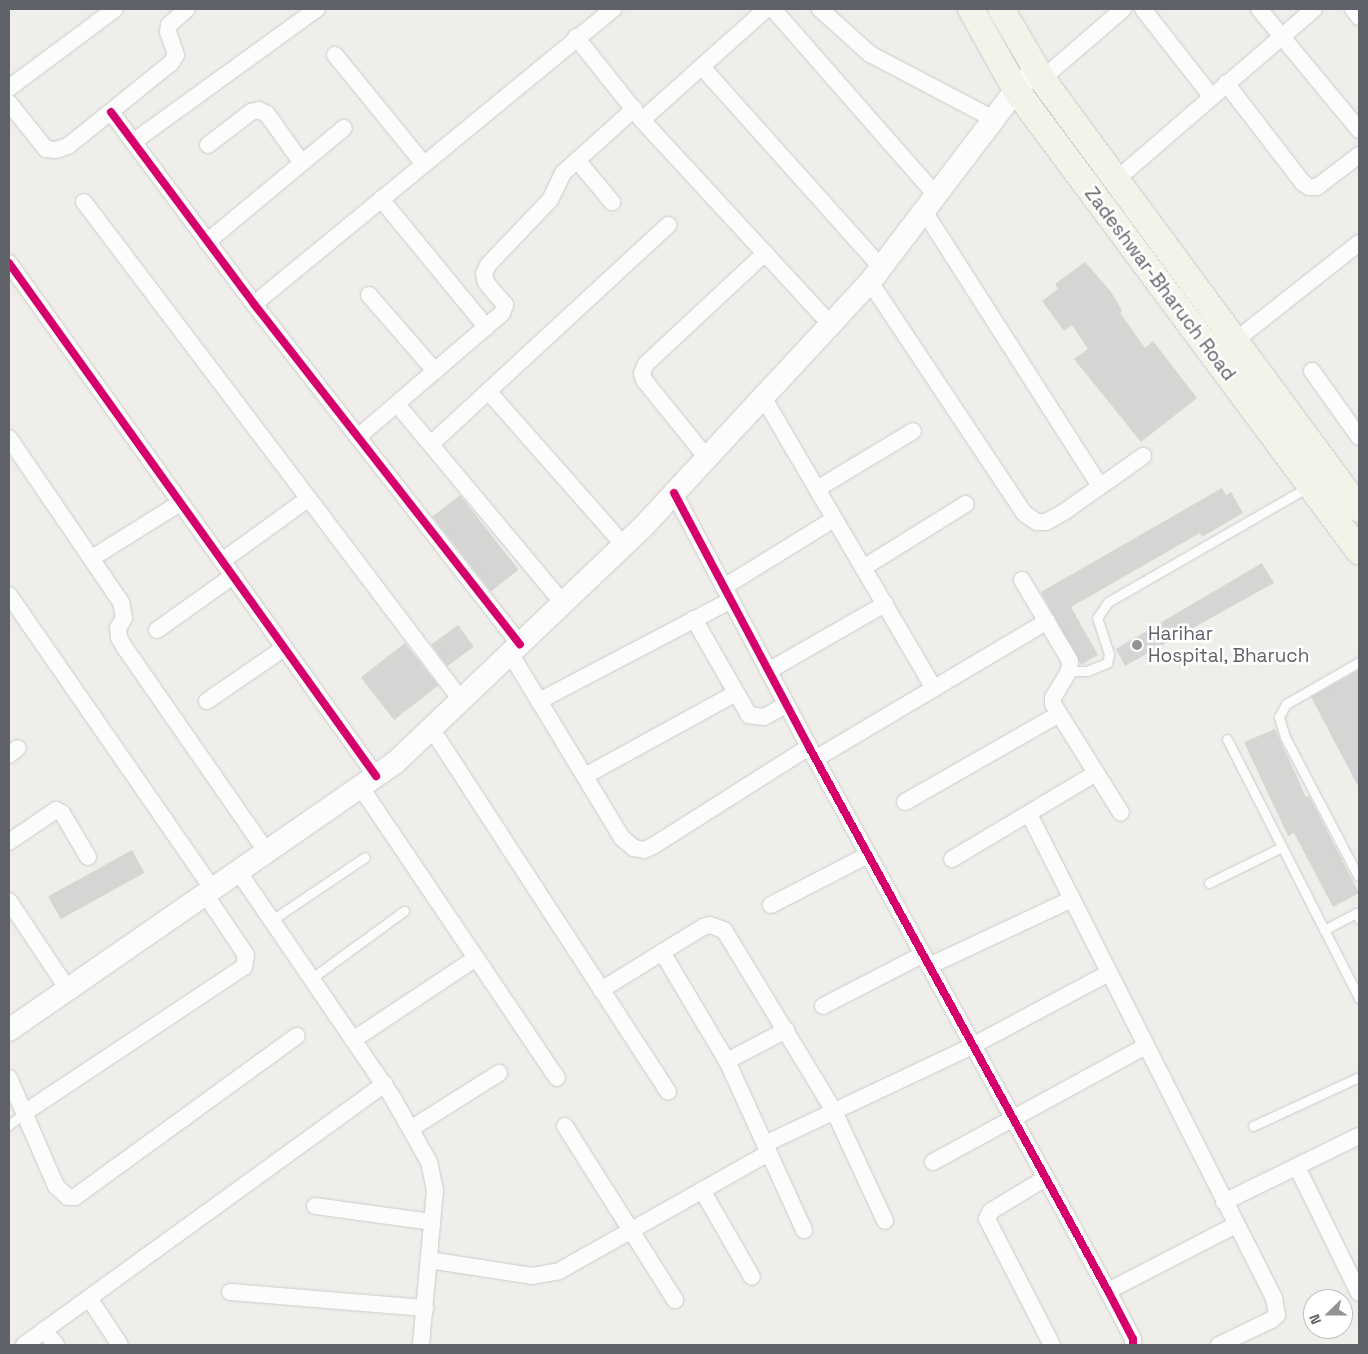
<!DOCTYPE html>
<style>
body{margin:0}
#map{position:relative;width:1368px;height:1354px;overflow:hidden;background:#efeeea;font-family:"Space Grotesk",sans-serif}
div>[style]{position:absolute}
.building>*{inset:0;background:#d5d5d3;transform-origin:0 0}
.roads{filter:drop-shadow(0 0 1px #cbcacb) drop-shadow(0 0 1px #cbcacb)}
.lane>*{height:9px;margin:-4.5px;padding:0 4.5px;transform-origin:4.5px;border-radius:4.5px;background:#fdfcfc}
.street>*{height:16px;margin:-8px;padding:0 8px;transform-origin:8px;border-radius:8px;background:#fdfcfc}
.secondary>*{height:22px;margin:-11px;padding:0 11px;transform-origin:11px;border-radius:11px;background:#fdfcfc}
.primary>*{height:26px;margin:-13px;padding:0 13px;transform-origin:13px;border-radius:13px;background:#f4f3e9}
.cycleway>*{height:8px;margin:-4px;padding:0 4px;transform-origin:4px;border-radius:4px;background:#d6006c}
.dots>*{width:14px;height:14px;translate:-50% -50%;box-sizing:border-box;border:2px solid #fff;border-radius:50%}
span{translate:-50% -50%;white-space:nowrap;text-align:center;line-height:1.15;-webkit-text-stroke:5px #fff;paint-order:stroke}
.street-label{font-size:19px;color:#5f6268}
.poi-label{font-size:19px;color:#5f6268}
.left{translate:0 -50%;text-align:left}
.frame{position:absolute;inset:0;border:10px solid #5f6268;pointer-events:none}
.north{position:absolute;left:1303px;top:1289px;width:50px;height:50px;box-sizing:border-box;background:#fff;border:1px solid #bfc0c3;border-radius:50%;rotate:248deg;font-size:14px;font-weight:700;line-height:20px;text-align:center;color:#5f6268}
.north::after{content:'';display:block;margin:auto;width:18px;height:22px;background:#919396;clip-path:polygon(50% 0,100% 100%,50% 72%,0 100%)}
</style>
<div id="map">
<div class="building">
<div style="clip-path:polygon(1085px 262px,1112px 293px,1122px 311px,1120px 313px,1145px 348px,1153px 341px,1197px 398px,1141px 442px,1074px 359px,1088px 349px,1072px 325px,1064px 331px,1042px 301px,1058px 289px,1055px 284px)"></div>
<div style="clip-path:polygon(1222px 488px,1226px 495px,1231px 492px,1243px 513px,1202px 537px,1200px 533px,1071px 607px,1098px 655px,1081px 665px,1041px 592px)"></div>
<div style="left:460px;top:495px;width:95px;height:35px;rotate:52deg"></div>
<div style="clip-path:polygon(1262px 563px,1274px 583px,1125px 666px,1116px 649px)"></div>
<div style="left:458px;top:625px;width:27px;height:33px;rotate:54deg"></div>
<div style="left:405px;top:643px;width:54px;height:56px;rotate:52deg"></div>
<div style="clip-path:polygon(1359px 670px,1359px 788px,1311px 697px)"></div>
<div style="clip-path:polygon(1275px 729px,1306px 797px,1309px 796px,1359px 893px,1333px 907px,1294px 833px,1288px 836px,1244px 742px)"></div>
<div style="left:132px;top:850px;width:26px;height:96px;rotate:61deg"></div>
</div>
<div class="roads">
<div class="lane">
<div style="left:1069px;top:671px;width:18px"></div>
<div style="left:1087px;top:671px;width:22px;rotate:-22deg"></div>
<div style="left:1107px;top:663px;width:9px;rotate:-77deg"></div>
<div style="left:1109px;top:654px;width:38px;rotate:-108deg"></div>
<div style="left:1097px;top:618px;width:19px;rotate:-55deg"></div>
<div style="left:1108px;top:602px;width:231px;rotate:-29.9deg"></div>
<div style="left:1227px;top:739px;width:291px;rotate:63deg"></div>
<div style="left:1358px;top:876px;width:157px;rotate:-117.7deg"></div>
<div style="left:1285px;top:737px;width:21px;rotate:-107deg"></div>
<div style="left:1279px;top:717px;width:15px;rotate:-62deg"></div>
<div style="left:1286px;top:704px;width:84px;rotate:-29.9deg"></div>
<div style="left:1209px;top:883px;width:81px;rotate:-26.3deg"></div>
<div style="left:272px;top:920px;width:112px;rotate:-34.1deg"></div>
<div style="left:1324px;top:930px;width:36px;rotate:-28deg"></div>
<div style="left:1356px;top:913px;width:7px;rotate:63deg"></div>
<div style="left:312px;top:978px;width:114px;rotate:-36.1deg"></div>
<div style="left:9px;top:1125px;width:19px;rotate:-39deg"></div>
<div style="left:1253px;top:1126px;width:117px;rotate:-24.8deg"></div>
</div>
<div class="street">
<div style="left:773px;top:9px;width:247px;rotate:48.8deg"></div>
<div style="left:820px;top:9px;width:67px;rotate:42deg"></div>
<div style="left:870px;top:54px;width:140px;rotate:27.7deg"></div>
<div style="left:1143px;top:9px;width:110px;rotate:52deg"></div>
<div style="left:1259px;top:9px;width:157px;rotate:50.4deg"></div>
<div style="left:1353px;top:9px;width:10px;rotate:53deg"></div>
<div style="left:576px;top:37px;width:106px;rotate:51.5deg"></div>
<div style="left:642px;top:120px;width:277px;rotate:47.3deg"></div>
<div style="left:335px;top:55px;width:141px;rotate:50.8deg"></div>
<div style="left:702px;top:67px;width:268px;rotate:48.2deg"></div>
<div style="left:1042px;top:79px;width:107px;rotate:-40.8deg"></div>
<div style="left:1226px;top:83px;width:126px;rotate:52.4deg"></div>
<div style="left:1303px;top:183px;width:7px;rotate:34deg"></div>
<div style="left:1309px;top:187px;width:8px"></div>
<div style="left:1317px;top:187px;width:53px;rotate:-37.3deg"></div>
<div style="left:9px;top:88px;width:132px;rotate:-36.7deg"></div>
<div style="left:9px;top:103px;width:59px;rotate:51.2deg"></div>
<div style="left:46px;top:149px;width:10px;rotate:6deg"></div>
<div style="left:56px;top:150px;width:13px;rotate:-18deg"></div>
<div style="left:68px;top:146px;width:132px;rotate:-38.9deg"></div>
<div style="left:171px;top:63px;width:9px;rotate:-58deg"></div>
<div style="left:176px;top:55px;width:24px;rotate:-109deg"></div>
<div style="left:168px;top:32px;width:7px;rotate:-82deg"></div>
<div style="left:169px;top:25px;width:24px;rotate:-42deg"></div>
<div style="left:111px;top:112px;width:239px;rotate:53.3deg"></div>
<div style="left:254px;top:304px;width:432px;rotate:52deg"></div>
<div style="left:642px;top:120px;width:166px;rotate:-41.8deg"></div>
<div style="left:133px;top:142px;width:227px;rotate:-35.9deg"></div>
<div style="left:208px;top:145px;width:54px;rotate:-37.5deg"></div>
<div style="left:251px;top:112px;width:8px;rotate:-14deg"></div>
<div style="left:259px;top:110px;width:9px;rotate:27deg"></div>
<div style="left:267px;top:114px;width:60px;rotate:54.5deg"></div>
<div style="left:577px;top:160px;width:55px;rotate:50.2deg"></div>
<div style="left:1117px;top:179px;width:260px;rotate:-40.8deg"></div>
<div style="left:381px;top:199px;width:166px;rotate:50.6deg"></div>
<div style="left:84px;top:202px;width:625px;rotate:52.87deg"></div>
<div style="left:924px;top:211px;width:326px;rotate:57.4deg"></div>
<div style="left:207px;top:242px;width:178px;rotate:-39.8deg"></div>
<div style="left:9px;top:263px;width:631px;rotate:54.42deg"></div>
<div style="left:870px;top:282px;width:279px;rotate:56.3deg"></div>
<div style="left:1025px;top:514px;width:14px;rotate:34deg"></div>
<div style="left:1037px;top:522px;width:9px"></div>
<div style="left:1046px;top:522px;width:21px;rotate:-29deg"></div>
<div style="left:1064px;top:512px;width:97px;rotate:-35.3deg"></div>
<div style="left:369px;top:295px;width:101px;rotate:49deg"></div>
<div style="left:254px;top:304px;width:465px;rotate:-39.4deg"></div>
<div style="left:1236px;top:340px;width:157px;rotate:-38.3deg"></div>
<div style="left:1312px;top:371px;width:81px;rotate:54.5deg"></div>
<div style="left:488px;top:391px;width:205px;rotate:48.6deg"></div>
<div style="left:763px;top:397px;width:338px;rotate:59.6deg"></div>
<div style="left:397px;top:404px;width:259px;rotate:50.2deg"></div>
<div style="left:358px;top:437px;width:190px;rotate:-40.7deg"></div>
<div style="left:502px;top:313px;width:9px;rotate:-69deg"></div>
<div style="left:505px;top:305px;width:30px;rotate:-130deg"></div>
<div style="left:486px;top:282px;width:8px;rotate:-104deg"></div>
<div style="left:484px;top:274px;width:10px;rotate:-66deg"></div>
<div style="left:488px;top:265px;width:90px;rotate:-46.4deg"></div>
<div style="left:550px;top:200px;width:30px;rotate:-64deg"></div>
<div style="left:563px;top:173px;width:96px;rotate:-42deg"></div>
<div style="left:9px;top:438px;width:199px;rotate:55.7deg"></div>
<div style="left:121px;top:602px;width:16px;rotate:79deg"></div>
<div style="left:124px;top:618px;width:12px;rotate:121deg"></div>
<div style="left:118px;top:628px;width:10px;rotate:84deg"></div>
<div style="left:119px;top:638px;width:12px;rotate:59deg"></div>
<div style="left:125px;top:648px;width:247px;rotate:55.2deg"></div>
<div style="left:431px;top:444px;width:323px;rotate:-42.7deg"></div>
<div style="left:707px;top:458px;width:100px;rotate:-128.9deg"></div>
<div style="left:644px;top:380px;width:7px;rotate:-106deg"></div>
<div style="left:642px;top:373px;width:10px;rotate:-66deg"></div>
<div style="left:646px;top:364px;width:163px;rotate:-43deg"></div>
<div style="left:817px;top:489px;width:112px;rotate:-31.1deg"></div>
<div style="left:674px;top:493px;width:288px;rotate:62deg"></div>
<div style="left:809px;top:747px;width:621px;rotate:61.21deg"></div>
<div style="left:1108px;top:1291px;width:54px;rotate:62.5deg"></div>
<div style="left:1133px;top:1339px;width:6px;rotate:90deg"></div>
<div style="left:92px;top:558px;width:104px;rotate:-32deg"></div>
<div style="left:222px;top:561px;width:107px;rotate:-35.9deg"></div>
<div style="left:863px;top:568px;width:121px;rotate:-31.9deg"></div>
<div style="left:1022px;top:580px;width:94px;rotate:59.3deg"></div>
<div style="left:1070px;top:661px;width:10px;rotate:96deg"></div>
<div style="left:1069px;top:671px;width:31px;rotate:121deg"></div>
<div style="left:1053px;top:698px;width:6px;rotate:90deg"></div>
<div style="left:1053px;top:704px;width:128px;rotate:58deg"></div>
<div style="left:724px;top:587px;width:129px;rotate:-31.7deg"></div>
<div style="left:9px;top:595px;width:356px;rotate:55.3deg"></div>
<div style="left:694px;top:619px;width:111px;rotate:60.2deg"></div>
<div style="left:749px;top:715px;width:15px;rotate:8deg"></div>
<div style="left:764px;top:717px;width:25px;rotate:-29deg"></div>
<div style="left:157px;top:630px;width:93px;rotate:-35.4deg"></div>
<div style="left:510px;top:653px;width:216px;rotate:58.8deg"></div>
<div style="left:622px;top:838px;width:16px;rotate:40deg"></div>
<div style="left:634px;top:848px;width:10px;rotate:11deg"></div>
<div style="left:644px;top:850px;width:10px;rotate:-24deg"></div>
<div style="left:653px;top:846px;width:185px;rotate:-32.4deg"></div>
<div style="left:768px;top:671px;width:135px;rotate:-29.8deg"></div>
<div style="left:207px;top:701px;width:93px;rotate:-34.5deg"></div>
<div style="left:539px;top:701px;width:217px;rotate:-27.7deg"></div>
<div style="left:431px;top:728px;width:434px;rotate:56.9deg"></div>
<div style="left:9px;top:755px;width:11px;rotate:-38deg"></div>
<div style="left:815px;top:759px;width:270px;rotate:-30.7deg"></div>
<div style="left:585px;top:776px;width:172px;rotate:-28.8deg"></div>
<div style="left:360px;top:786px;width:352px;rotate:56deg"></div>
<div style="left:905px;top:802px;width:177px;rotate:-29.7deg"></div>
<div style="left:1029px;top:814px;width:542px;rotate:63.15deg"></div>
<div style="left:1274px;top:1298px;width:17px;rotate:80deg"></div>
<div style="left:1277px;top:1315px;width:8px;rotate:140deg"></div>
<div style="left:1271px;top:1320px;width:58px;rotate:154.3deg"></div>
<div style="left:9px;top:842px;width:57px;rotate:-34.2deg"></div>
<div style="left:56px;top:810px;width:7px;rotate:27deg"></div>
<div style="left:62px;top:813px;width:51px;rotate:59.4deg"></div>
<div style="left:952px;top:859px;width:168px;rotate:-30.8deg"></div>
<div style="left:238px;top:871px;width:277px;rotate:55.7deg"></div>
<div style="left:394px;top:1100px;width:71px;rotate:60.6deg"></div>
<div style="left:429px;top:1162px;width:29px;rotate:78deg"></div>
<div style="left:435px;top:1190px;width:156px;rotate:95.2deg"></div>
<div style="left:9px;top:901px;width:105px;rotate:56.3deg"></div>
<div style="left:771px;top:905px;width:109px;rotate:-27.3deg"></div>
<div style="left:662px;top:952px;width:127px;rotate:59.2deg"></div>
<div style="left:727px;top:1061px;width:186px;rotate:65.5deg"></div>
<div style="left:929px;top:966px;width:158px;rotate:-25.1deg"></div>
<div style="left:601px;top:990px;width:120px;rotate:-31.7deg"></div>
<div style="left:703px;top:927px;width:7px;rotate:-16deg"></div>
<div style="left:710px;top:925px;width:15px;rotate:20deg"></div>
<div style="left:724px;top:930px;width:212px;rotate:58.7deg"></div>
<div style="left:834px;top:1111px;width:121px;rotate:65.1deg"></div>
<div style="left:823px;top:1006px;width:111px;rotate:-27.3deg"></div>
<div style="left:353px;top:1040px;width:148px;rotate:-33.7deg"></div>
<div style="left:727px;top:1061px;width:67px;rotate:-27.7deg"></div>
<div style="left:9px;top:1078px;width:118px;rotate:66.5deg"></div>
<div style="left:56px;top:1186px;width:16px;rotate:43deg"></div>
<div style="left:68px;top:1197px;width:7px"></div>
<div style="left:75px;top:1197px;width:274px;rotate:-36deg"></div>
<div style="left:24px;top:1113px;width:264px;rotate:-33.6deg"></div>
<div style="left:244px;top:967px;width:12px;rotate:-81deg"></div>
<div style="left:246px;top:955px;width:73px;rotate:-123.9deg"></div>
<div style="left:565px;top:1126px;width:206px;rotate:57.7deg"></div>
<div style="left:412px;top:1128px;width:103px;rotate:-32.3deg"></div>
<div style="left:765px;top:1144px;width:229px;rotate:-25.3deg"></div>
<div style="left:972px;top:1046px;width:155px;rotate:-28.1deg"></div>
<div style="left:933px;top:1162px;width:243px;rotate:-28.6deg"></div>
<div style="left:1297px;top:1167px;width:140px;rotate:63.8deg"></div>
<div style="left:1044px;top:1179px;width:62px;rotate:148.9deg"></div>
<div style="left:991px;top:1211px;width:9px;rotate:117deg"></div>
<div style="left:987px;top:1219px;width:142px;rotate:62.7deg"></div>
<div style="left:702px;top:1190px;width:100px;rotate:60.1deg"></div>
<div style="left:1224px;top:1202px;width:150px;rotate:-26.1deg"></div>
<div style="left:315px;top:1206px;width:118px;rotate:7.8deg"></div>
<div style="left:429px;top:1260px;width:104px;rotate:8.8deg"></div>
<div style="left:532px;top:1276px;width:27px;rotate:-10deg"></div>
<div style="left:559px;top:1271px;width:240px;rotate:-29.4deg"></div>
<div style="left:1108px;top:1291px;width:144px;rotate:-27.3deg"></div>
<div style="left:230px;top:1292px;width:196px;rotate:4.7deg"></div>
<div style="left:89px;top:1298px;width:56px;rotate:56.6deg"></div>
<div style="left:44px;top:1330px;width:19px;rotate:51deg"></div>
<div style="left:24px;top:1345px;width:445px;rotate:-35.9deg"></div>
</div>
<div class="secondary">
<div style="left:9px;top:1030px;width:471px;rotate:-34.7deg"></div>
<div style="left:396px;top:762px;width:340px;rotate:-43.6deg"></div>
<div style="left:642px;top:528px;width:335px;rotate:-47.2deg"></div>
<div style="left:870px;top:282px;width:241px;rotate:-52.8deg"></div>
<div style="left:1016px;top:90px;width:29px;rotate:-46deg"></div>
</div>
<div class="primary">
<div style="left:971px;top:9px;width:93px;rotate:60.9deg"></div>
<div style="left:1016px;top:90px;width:575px;rotate:53.35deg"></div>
<div style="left:1001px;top:9px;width:81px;rotate:59.6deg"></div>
<div style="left:1042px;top:79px;width:534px;rotate:53.6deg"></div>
</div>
</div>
<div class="cycleway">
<div style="left:111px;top:112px;width:239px;rotate:53.3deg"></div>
<div style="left:254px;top:304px;width:432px;rotate:52deg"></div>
<div style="left:9px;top:263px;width:631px;rotate:54.42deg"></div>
<div style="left:674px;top:493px;width:288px;rotate:62deg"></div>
<div style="left:809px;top:747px;width:621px;rotate:61.21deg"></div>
<div style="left:1108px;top:1291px;width:54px;rotate:62.5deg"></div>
<div style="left:1133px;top:1339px;width:6px;rotate:90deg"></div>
</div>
<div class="dots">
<div style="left:1137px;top:645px;background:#919396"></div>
</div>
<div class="street-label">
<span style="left:1160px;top:284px;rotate:53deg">Zadeshwar-Bharuch Road</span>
</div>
<div class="poi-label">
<span class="left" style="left:1148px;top:645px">Harihar<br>Hospital, Bharuch</span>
</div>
<div class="frame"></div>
<div class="north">N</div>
</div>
